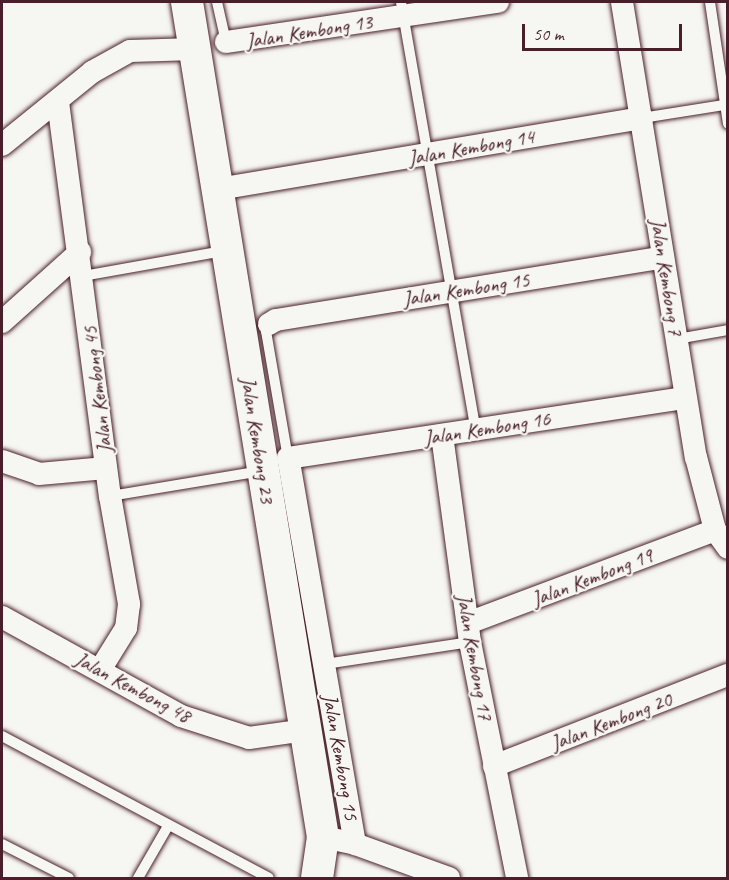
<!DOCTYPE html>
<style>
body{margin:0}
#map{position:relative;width:729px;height:880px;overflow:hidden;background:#f6f6f2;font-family:Caveat,sans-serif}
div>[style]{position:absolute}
.roads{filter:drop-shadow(0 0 2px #4a1f2b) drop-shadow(0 0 2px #4a1f2b)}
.lane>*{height:10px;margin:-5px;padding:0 5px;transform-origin:5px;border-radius:5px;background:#f6f6f2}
.street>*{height:22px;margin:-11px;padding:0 11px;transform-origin:11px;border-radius:11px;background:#f6f6f2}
.secondary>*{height:32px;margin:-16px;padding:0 16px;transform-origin:16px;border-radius:16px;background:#f6f6f2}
span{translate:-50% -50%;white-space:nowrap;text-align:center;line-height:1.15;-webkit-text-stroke:4.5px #f6f6f2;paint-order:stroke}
.street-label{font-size:21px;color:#4a1f2b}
.frame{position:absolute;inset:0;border:3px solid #4a1f2b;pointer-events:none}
.scale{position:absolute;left:522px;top:24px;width:160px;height:27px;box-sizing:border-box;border:3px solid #4a1f2b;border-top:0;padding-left:8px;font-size:18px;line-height:21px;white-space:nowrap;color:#4a1f2b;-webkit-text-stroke:4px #f6f6f2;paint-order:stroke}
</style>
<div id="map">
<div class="roads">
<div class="lane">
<div style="left:217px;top:2px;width:41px;rotate:77.3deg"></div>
<div style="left:401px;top:2px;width:435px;rotate:80.1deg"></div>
<div style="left:710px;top:2px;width:123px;rotate:81.6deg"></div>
<div style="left:642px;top:118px;width:83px;rotate:-9deg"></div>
<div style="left:83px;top:276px;width:143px;rotate:-10.1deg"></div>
<div style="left:269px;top:324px;width:8px;rotate:113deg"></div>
<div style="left:266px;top:331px;width:129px;rotate:80.2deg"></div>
<div style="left:677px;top:339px;width:52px;rotate:-10deg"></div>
<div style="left:110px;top:496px;width:153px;rotate:-9.4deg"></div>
<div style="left:325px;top:664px;width:147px;rotate:-8.6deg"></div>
<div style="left:2px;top:736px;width:302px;rotate:28deg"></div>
<div style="left:2px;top:844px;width:75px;rotate:26.9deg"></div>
<div style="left:138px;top:878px;width:60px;rotate:-60deg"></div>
</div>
<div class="street">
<div style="left:622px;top:2px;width:461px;rotate:80.8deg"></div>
<div style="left:696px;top:457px;width:75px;rotate:75.4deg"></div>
<div style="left:715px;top:530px;width:22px;rotate:54deg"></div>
<div style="left:226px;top:42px;width:275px;rotate:-8.4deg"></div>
<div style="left:58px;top:102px;width:397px;rotate:82.5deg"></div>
<div style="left:110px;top:496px;width:110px;rotate:80deg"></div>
<div style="left:129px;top:604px;width:24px;rotate:97deg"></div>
<div style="left:126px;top:628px;width:49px;rotate:121.8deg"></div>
<div style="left:2px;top:145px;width:116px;rotate:-39deg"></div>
<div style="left:92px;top:72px;width:43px;rotate:-28.9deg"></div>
<div style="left:130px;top:51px;width:65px;rotate:-1.8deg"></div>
<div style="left:218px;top:189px;width:430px;rotate:-9.5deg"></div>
<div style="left:2px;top:322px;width:105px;rotate:-41.9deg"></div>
<div style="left:269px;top:324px;width:8px;rotate:-30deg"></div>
<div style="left:276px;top:320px;width:392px;rotate:-9.2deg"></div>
<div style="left:442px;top:435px;width:209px;rotate:82.3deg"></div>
<div style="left:470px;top:642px;width:241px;rotate:78.7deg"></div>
<div style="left:2px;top:461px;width:39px;rotate:19deg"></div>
<div style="left:39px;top:474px;width:67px;rotate:-5.1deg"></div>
<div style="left:2px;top:617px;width:205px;rotate:28.9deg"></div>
<div style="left:181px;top:716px;width:71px;rotate:17.9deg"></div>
<div style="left:249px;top:738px;width:58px;rotate:-8deg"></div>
<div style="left:468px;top:623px;width:264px;rotate:-20.6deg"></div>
<div style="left:494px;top:766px;width:251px;rotate:-21.3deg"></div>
<div style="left:323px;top:837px;width:33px;rotate:12deg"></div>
<div style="left:355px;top:844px;width:100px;rotate:19.9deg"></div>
<div style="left:355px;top:844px;width:392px;rotate:-99.8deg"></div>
<div style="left:288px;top:458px;width:402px;rotate:-8.6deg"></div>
</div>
<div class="secondary">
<div style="left:187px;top:2px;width:846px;rotate:80.75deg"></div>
<div style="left:323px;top:837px;width:41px;rotate:98.3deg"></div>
</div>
</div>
<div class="street-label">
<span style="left:309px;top:31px;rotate:-9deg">Jalan Kembong 13</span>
<span style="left:471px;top:147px;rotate:-10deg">Jalan Kembong 14</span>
<span style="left:667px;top:277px;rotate:81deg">Jalan Kembong 7</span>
<span style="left:466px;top:289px;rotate:-9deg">Jalan Kembong 15</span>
<span style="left:97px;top:390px;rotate:-97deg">Jalan Kembong 45</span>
<span style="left:487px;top:428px;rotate:-9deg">Jalan Kembong 16</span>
<span style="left:258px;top:440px;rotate:81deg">Jalan Kembong 23</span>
<span style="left:592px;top:577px;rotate:-21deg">Jalan Kembong 19</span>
<span style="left:475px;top:657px;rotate:80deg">Jalan Kembong 17</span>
<span style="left:133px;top:687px;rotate:28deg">Jalan Kembong 48</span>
<span style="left:611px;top:721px;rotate:-21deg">Jalan Kembong 20</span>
<span style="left:341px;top:757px;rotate:80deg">Jalan Kembong 15</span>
</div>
<div class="frame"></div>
<div class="scale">50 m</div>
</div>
